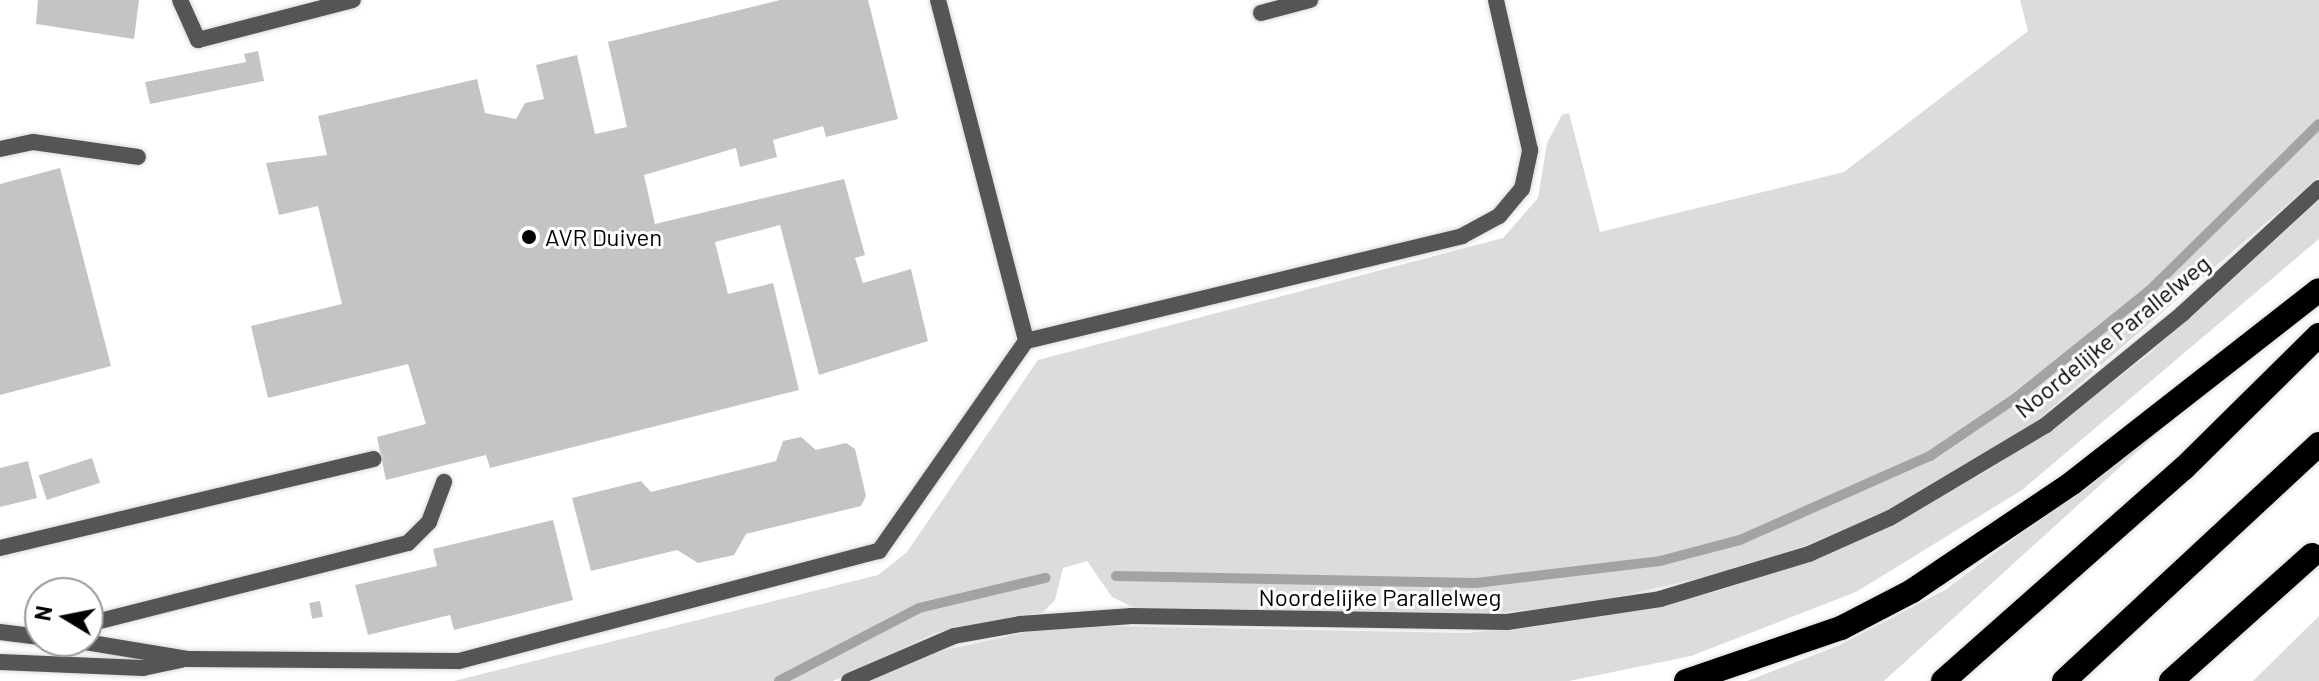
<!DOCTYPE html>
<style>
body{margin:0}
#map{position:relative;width:2319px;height:681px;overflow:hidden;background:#fff;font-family:Barlow,sans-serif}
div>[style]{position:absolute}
.green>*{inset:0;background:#dcdcdc}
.stream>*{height:10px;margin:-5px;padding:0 5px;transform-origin:5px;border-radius:5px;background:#a3a3a3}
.building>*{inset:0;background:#c4c4c4;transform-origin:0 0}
.roads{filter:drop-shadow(0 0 2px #dbdbdb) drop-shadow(0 0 2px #dbdbdb)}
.lane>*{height:16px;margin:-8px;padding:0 8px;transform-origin:8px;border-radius:8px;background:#555}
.street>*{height:16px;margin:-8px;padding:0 8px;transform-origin:8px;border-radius:8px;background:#555}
.highway>*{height:24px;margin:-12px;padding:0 12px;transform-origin:12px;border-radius:12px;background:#000}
.dots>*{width:22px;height:22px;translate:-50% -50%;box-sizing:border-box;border:4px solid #fff;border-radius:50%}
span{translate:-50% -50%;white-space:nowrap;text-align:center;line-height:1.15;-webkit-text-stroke:6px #fff;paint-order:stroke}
.poi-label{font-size:24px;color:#000}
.left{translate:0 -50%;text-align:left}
.street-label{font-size:24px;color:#000}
.north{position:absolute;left:24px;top:577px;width:80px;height:80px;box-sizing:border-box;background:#fff;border:2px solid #999;border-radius:50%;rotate:280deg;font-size:22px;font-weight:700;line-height:32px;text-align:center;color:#000}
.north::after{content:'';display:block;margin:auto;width:28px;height:36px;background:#000;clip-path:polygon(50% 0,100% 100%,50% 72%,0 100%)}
</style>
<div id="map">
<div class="green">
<div style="clip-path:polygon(2020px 0,2319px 0,2319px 177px,2033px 424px,1892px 508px,1812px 543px,1739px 569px,1583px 605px,1447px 617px,1137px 609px,1112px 597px,1087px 561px,1063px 568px,1055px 600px,1043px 612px,935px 633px,833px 681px,454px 681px,878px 575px,907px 552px,1038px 360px,1503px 238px,1538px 198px,1547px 143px,1562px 115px,1569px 113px,1600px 232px,1844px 172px,2028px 31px)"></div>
<div style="clip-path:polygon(2319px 197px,2319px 239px,2022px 490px,1856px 592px,1691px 656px,1569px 681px,865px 681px,918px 656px,1032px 631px,1105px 626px,1467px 633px,1539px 626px,1711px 593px,1824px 557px,1986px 472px,2073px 412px,2148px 355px)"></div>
<div style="clip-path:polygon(2164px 427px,1884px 681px,1747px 681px,1840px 645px,1945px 590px)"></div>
<div style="clip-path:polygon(2319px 616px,2319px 681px,2253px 681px)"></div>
</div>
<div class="stream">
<div style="left:1116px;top:576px;width:360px;rotate:1.1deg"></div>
<div style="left:1476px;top:583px;width:185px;rotate:-6.8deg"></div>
<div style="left:1660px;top:561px;width:83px;rotate:-14.7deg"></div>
<div style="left:1740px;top:540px;width:208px;rotate:-23.9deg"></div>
<div style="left:1930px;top:456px;width:105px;rotate:-34.1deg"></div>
<div style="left:2017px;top:397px;width:169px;rotate:-38.8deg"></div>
<div style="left:2149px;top:291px;width:238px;rotate:-44.5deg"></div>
<div style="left:779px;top:681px;width:158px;rotate:-27.5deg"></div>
<div style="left:919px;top:608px;width:130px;rotate:-13.4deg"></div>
</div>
<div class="building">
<div style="clip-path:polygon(38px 0,139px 0,134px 39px,36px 24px)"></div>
<div style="clip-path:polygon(780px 0,868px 0,898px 119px,826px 137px,823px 126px,773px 140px,777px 157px,740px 167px,736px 148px,644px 175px,655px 224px,844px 179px,865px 255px,855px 258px,863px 283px,911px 269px,928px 341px,819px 375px,780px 225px,715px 242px,728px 294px,773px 283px,799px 390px,490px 468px,486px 455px,386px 480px,377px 437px,426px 424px,408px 364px,268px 398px,251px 326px,342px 304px,318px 206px,279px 215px,266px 163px,327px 155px,318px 116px,477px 79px,485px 113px,516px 119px,525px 103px,544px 99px,536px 65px,577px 55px,595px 134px,627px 127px,608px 42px)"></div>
<div style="clip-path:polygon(258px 51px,264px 81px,150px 104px,145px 82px,246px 62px,244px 54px)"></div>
<div style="clip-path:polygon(60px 168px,111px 366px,0 395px,0 184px)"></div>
<div style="clip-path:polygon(801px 437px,816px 450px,846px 443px,855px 449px,866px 496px,861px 506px,746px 534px,734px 555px,698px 563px,677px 550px,591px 571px,572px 498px,641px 481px,651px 492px,776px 461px,783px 441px)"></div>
<div style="left:92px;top:458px;width:26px;height:56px;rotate:72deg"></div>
<div style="clip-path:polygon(28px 461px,37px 498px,0 507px,0 468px)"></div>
<div style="clip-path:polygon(553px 520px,573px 600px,454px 630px,450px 615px,368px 635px,355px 585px,437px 566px,433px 549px)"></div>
<div style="left:320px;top:601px;width:16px;height:11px;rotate:79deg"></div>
</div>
<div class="roads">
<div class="lane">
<div style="left:180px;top:0;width:44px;rotate:65.8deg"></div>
<div style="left:198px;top:40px;width:160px;rotate:-14.5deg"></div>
<div style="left:938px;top:0;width:352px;rotate:75.5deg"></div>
<div style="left:1261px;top:13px;width:51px;rotate:-14.9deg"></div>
<div style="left:0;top:149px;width:34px;rotate:-12deg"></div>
<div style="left:33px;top:142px;width:106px;rotate:8.1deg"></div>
<div style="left:0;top:548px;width:384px;rotate:-13.4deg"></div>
<div style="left:88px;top:624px;width:330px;rotate:-14.2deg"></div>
<div style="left:408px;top:543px;width:30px;rotate:-45deg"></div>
<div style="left:429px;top:522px;width:43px;rotate:-69.4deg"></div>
<div style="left:0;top:632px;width:40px;rotate:7.1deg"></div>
<div style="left:79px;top:641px;width:110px;rotate:9.4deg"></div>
<div style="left:188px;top:659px;width:271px;rotate:0.4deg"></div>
<div style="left:459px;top:661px;width:434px;rotate:-14.7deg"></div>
<div style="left:879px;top:551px;width:256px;rotate:-55deg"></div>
<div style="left:1026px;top:341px;width:448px;rotate:-13.5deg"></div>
<div style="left:1462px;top:236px;width:42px;rotate:-28.4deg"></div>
<div style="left:1499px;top:216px;width:35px;rotate:-50deg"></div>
<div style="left:1522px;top:189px;width:40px;rotate:-78deg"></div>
<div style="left:1530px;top:150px;width:154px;rotate:-102.8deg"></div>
<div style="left:0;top:662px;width:143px;rotate:2.4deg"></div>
<div style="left:143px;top:668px;width:40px;rotate:-12deg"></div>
</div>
<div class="street">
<div style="left:849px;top:681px;width:114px;rotate:-23.2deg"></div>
<div style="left:954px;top:636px;width:67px;rotate:-10.3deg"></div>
<div style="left:1020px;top:624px;width:112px;rotate:-4.1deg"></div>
<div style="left:1132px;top:616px;width:375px;rotate:0.9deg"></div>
<div style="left:1507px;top:622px;width:155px;rotate:-8.5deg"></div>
<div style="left:1660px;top:599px;width:156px;rotate:-16.8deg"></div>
<div style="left:1809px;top:554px;width:89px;rotate:-24deg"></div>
<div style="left:1890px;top:518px;width:182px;rotate:-30.8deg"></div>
<div style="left:2046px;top:425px;width:176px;rotate:-39.2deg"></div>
<div style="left:2182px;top:314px;width:186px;rotate:-42.6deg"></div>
</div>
<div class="highway">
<div style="left:1686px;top:681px;width:164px;rotate:-18.9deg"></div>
<div style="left:1841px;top:628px;width:80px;rotate:-27.5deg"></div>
<div style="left:1912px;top:591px;width:193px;rotate:-34deg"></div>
<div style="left:2072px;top:483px;width:313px;rotate:-38deg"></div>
<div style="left:1943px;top:681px;width:320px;rotate:-41.5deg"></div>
<div style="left:2183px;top:469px;width:191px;rotate:-44.6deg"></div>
<div style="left:2064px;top:681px;width:348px;rotate:-42.9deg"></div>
<div style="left:2171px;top:681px;width:189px;rotate:-41.8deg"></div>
</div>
</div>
<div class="dots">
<div style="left:529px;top:237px;background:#000"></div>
</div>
<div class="poi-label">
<span class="left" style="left:545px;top:237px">AVR Duiven</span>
</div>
<div class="street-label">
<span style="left:2112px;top:336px;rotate:-39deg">Noordelijke Parallelweg</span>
<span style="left:1380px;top:597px">Noordelijke Parallelweg</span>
</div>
<div class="north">N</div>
</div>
